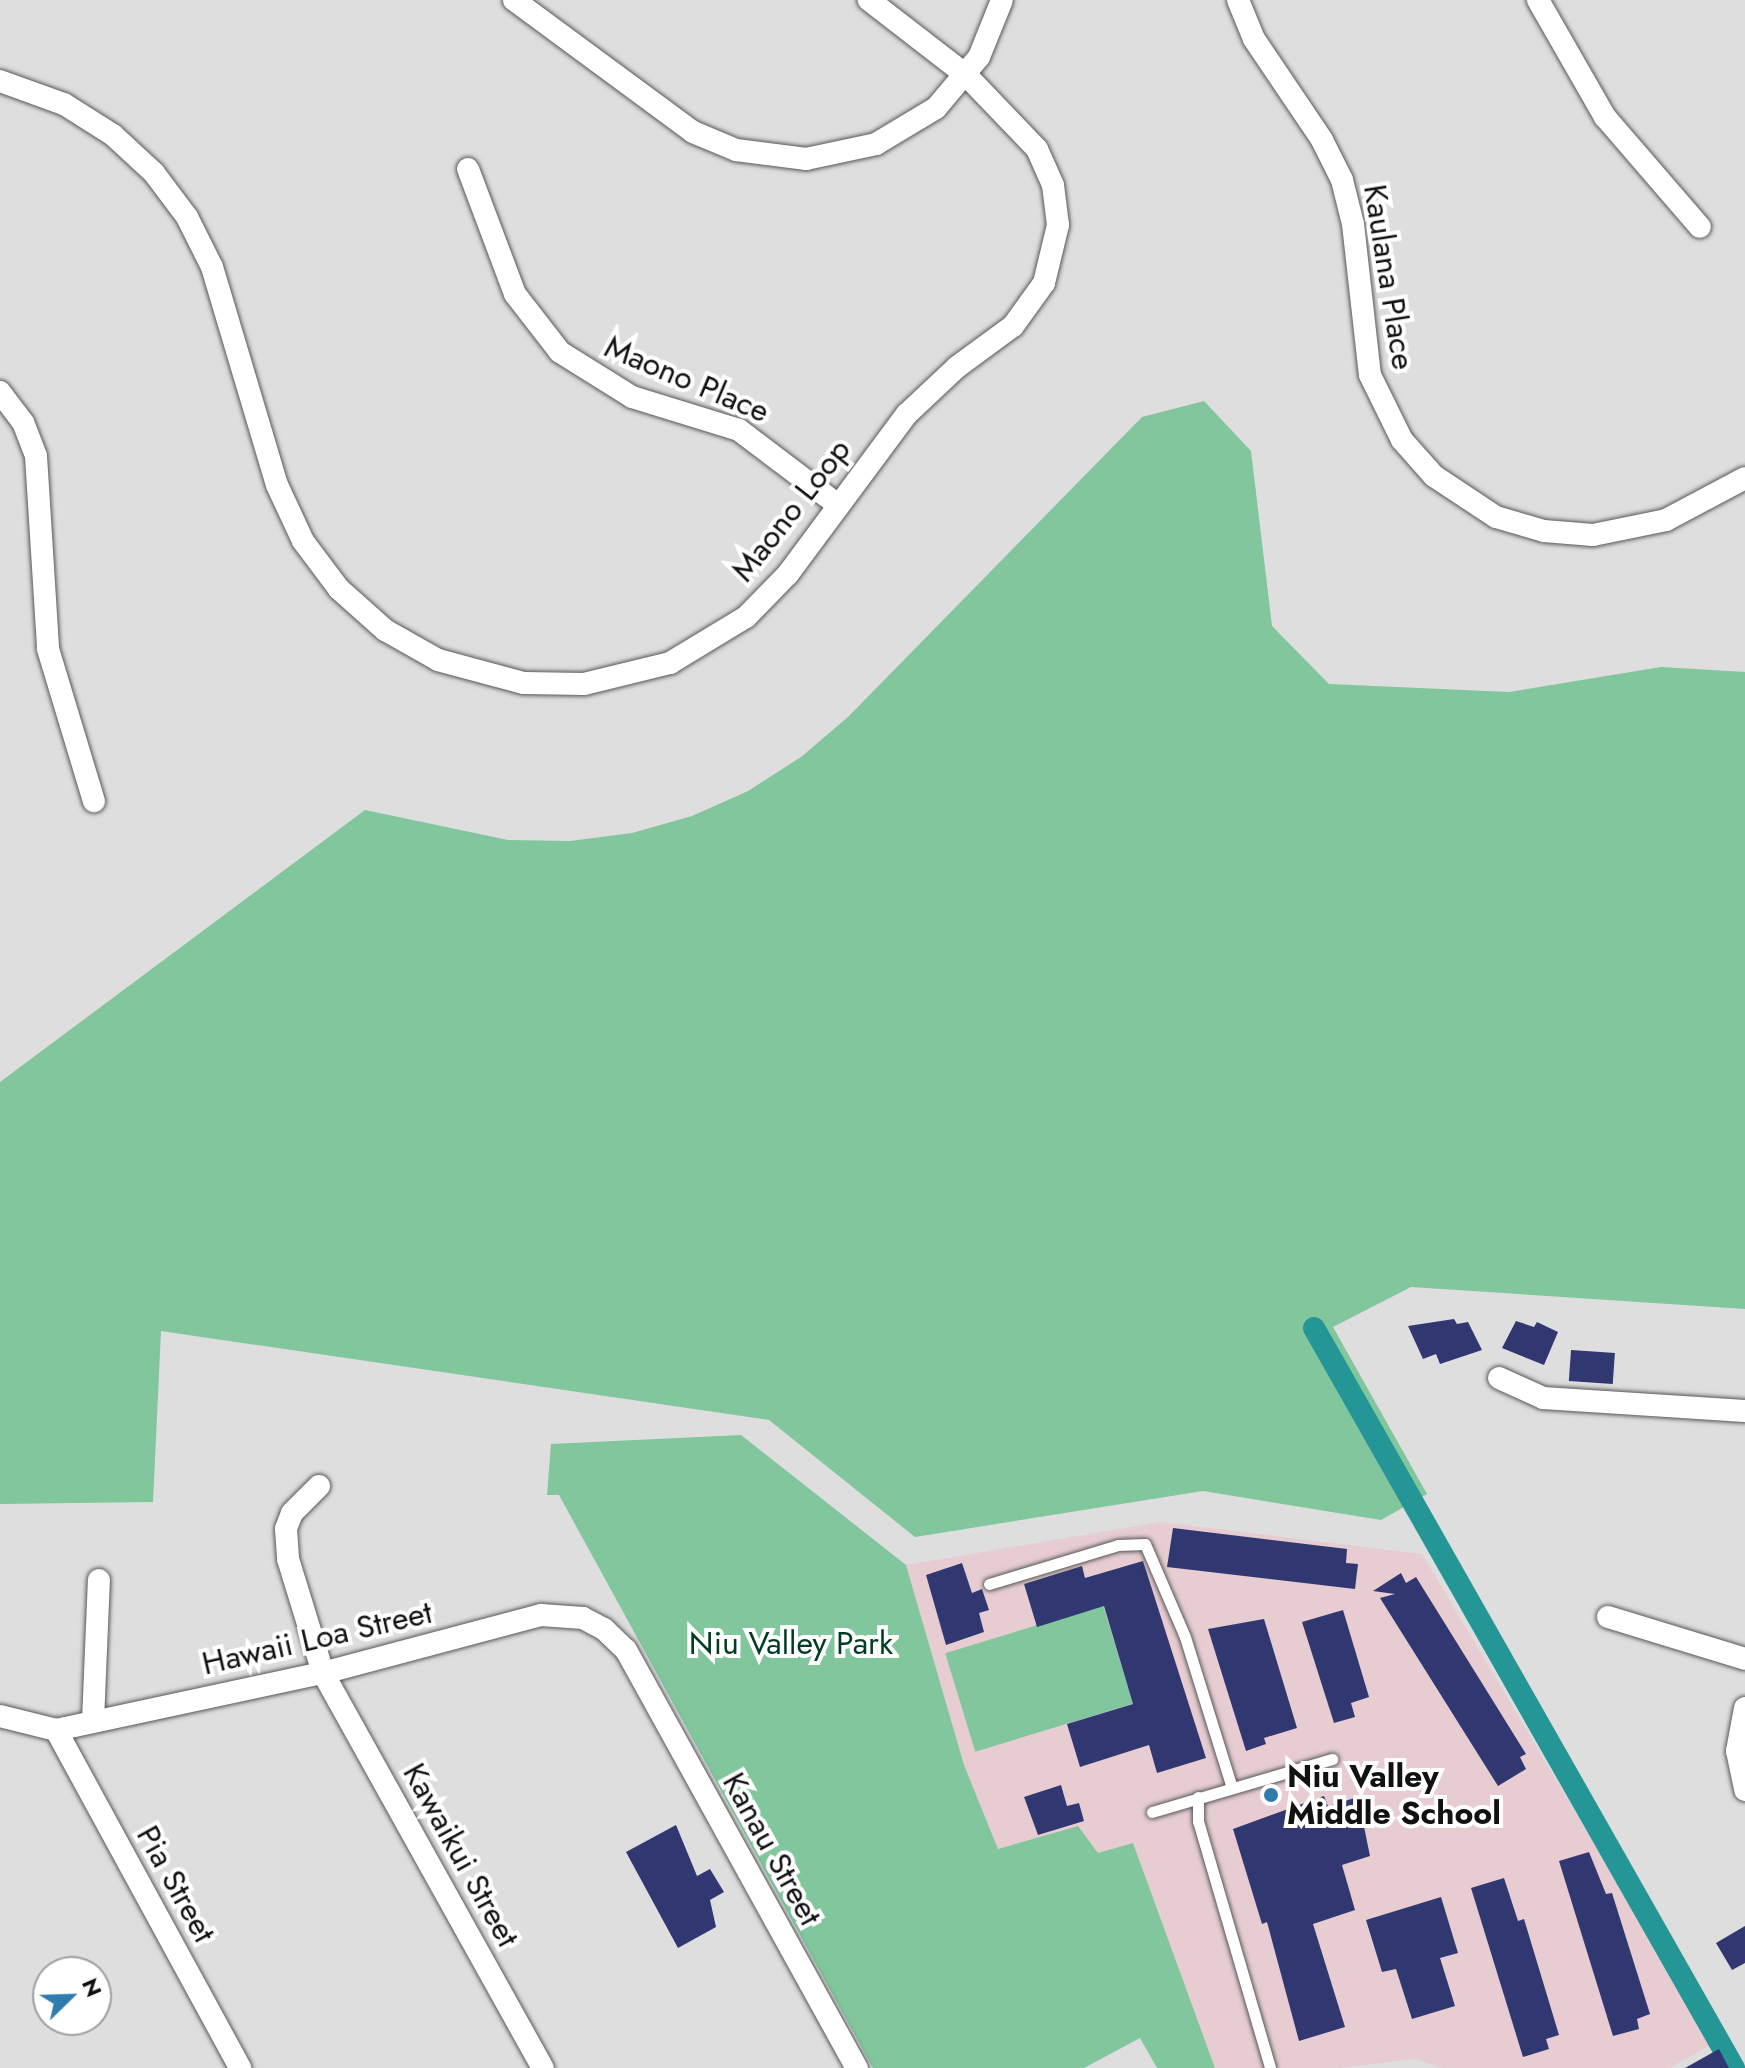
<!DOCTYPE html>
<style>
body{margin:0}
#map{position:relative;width:1745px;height:2068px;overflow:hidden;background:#dededf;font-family:Jost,sans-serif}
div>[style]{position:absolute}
.education>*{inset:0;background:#e7cdd1}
.green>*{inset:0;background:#81c69d;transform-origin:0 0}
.canal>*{height:22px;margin:-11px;padding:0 11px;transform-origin:11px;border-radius:11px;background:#249696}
.building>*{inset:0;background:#313770;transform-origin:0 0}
.roads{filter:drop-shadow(0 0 2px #585859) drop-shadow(0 0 2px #585859)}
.service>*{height:11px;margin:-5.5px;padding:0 5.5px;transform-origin:5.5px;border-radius:5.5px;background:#fff}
.minor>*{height:22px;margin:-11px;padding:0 11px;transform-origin:11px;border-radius:11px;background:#fff}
.dots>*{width:22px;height:22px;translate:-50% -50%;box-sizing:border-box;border:4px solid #fff;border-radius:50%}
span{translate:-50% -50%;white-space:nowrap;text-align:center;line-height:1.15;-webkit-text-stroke:8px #fff;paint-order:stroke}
.street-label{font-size:32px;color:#111}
.park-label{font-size:32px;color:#003c21}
.poi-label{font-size:32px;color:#111;font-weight:700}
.left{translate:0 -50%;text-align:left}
.north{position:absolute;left:32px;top:1956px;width:80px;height:80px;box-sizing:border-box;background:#fff;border:2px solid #a0a0a0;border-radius:50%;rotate:67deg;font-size:22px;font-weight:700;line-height:32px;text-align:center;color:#111}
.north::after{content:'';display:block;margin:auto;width:28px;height:36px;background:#317caf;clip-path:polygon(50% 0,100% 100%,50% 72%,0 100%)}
</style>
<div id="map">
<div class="education">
<div style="clip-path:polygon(1161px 1522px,1422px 1554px,1713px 2044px,1669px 2068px,1442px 2068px,1415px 2059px,1340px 2068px,1215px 2068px,1133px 1844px,1098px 1853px,1078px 1826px,998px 1849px,964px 1765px,906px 1565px)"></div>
</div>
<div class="green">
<div style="clip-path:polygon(1204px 401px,1251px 451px,1272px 626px,1329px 684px,1509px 692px,1661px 667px,1745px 672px,1745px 1309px,1411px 1287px,1333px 1327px,1427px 1494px,1381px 1520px,1203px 1491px,915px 1537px,769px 1420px,161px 1331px,153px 1502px,0 1504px,0 1082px,365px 810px,508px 840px,570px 841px,632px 833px,692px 816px,748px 791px,801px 757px,848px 717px,1142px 417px)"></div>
<div style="clip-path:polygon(741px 1435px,906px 1565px,964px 1765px,998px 1849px,1078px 1826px,1098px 1853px,1133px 1843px,1215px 2068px,1157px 2068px,1140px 2038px,1084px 2068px,873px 2068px,559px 1495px,547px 1495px,551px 1444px)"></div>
<div style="left:1103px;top:1605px;width:103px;height:165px;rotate:73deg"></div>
</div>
<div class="canal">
<div style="left:1314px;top:1328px;width:851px;rotate:60.42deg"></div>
</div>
<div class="building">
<div style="clip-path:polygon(1454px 1319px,1457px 1324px,1468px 1322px,1482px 1350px,1440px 1364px,1436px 1354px,1423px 1359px,1408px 1326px)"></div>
<div style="clip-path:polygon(1516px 1321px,1534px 1327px,1537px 1322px,1558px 1332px,1544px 1365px,1502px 1348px)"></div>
<div style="left:1571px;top:1350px;width:44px;height:31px;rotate:4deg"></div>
<div style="clip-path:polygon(1173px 1528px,1347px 1549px,1346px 1563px,1358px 1564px,1355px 1589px,1167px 1567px)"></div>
<div style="clip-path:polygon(1143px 1561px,1206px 1758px,1157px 1773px,1149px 1745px,1080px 1767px,1067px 1724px,1133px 1704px,1104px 1606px,1037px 1627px,1024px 1584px,1082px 1566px,1085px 1578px)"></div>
<div style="clip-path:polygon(962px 1563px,972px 1593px,982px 1589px,989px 1610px,979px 1613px,984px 1632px,946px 1645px,926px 1575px)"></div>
<div style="clip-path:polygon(1401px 1573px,1406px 1583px,1416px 1577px,1526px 1754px,1520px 1757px,1526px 1769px,1498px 1786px,1380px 1598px,1395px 1594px,1373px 1591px)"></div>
<div style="clip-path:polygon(1343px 1610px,1369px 1697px,1351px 1703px,1355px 1717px,1334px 1723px,1302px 1622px)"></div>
<div style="clip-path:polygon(1264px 1619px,1297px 1728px,1264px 1738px,1266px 1744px,1246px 1751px,1208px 1629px)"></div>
<div style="clip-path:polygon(1061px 1785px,1067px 1806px,1079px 1803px,1084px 1821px,1038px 1835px,1024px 1797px)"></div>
<div style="clip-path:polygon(1324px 1796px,1328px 1806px,1358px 1797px,1370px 1856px,1342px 1865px,1355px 1910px,1313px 1924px,1345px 2027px,1299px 2041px,1267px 1922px,1262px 1924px,1233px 1829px)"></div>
<div style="clip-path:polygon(676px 1825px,697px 1876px,710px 1869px,724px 1892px,710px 1900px,716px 1927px,678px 1948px,626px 1852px)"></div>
<div style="clip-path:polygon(1589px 1852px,1606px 1894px,1612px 1893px,1650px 2014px,1637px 2019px,1639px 2029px,1613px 2036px,1559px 1861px)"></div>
<div style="clip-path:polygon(1504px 1878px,1518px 1921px,1524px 1919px,1559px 2035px,1546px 2039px,1549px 2049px,1523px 2057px,1471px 1888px)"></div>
<div style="clip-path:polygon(1441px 1897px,1458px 1953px,1440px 1958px,1455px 2006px,1412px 2019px,1396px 1969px,1382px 1972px,1366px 1920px)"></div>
<div style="clip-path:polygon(1745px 1926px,1745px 1963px,1732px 1970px,1716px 1943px)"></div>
<div style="clip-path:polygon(1719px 2049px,1729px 2068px,1685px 2068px)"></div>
</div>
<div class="roads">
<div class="service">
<div style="left:989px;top:1584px;width:135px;rotate:-16.8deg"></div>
<div style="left:1118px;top:1545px;width:27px;rotate:-2deg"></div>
<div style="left:1145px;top:1544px;width:101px;rotate:66.7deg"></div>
<div style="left:1185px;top:1637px;width:158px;rotate:72.7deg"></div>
<div style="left:1198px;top:1797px;width:24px;rotate:90deg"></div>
<div style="left:1198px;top:1821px;width:257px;rotate:73.7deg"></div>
<div style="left:1152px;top:1812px;width:188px;rotate:-16.4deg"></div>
</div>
<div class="minor">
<div style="left:514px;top:0;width:222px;rotate:36.4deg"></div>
<div style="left:693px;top:132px;width:47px;rotate:22.7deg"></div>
<div style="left:736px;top:150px;width:71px;rotate:7.3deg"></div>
<div style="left:806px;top:159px;width:72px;rotate:-12.1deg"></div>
<div style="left:876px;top:144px;width:70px;rotate:-31deg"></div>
<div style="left:936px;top:108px;width:67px;rotate:-49.9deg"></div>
<div style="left:979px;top:57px;width:61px;rotate:-68deg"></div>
<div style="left:1238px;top:0;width:42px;rotate:67.7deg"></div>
<div style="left:1254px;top:39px;width:122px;rotate:56deg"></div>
<div style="left:1322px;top:140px;width:45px;rotate:63.4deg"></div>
<div style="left:1342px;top:180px;width:45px;rotate:76deg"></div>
<div style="left:1353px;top:224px;width:152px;rotate:83.6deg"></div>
<div style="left:1370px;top:375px;width:72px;rotate:63.8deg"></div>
<div style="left:1402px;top:440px;width:48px;rotate:48.4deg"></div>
<div style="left:1434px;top:476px;width:74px;rotate:33.5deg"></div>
<div style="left:1496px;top:517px;width:50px;rotate:16.3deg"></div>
<div style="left:1544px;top:531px;width:49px;rotate:4.7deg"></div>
<div style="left:1593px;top:535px;width:75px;rotate:-11.6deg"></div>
<div style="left:1666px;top:520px;width:89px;rotate:-28deg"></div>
<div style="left:1538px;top:0;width:135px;rotate:60.2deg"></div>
<div style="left:1605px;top:117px;width:145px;rotate:49.2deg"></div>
<div style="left:0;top:81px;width:68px;rotate:19.8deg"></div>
<div style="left:64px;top:104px;width:58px;rotate:32.3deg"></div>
<div style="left:113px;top:135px;width:56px;rotate:42.8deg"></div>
<div style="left:154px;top:173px;width:55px;rotate:53.1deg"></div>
<div style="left:187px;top:217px;width:56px;rotate:63.4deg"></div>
<div style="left:212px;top:267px;width:227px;rotate:73.4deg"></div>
<div style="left:277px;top:485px;width:62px;rotate:65.1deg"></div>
<div style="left:303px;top:541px;width:60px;rotate:53.1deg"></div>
<div style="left:339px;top:589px;width:62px;rotate:41.7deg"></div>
<div style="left:385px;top:630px;width:61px;rotate:29.5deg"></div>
<div style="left:438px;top:660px;width:89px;rotate:15deg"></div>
<div style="left:524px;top:683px;width:60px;rotate:1deg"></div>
<div style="left:584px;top:684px;width:89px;rotate:-13.7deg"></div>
<div style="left:670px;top:663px;width:89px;rotate:-31.2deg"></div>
<div style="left:746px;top:617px;width:60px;rotate:-45.7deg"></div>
<div style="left:788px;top:574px;width:199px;rotate:-53.4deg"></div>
<div style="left:907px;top:414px;width:69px;rotate:-43.2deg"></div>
<div style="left:957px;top:367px;width:69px;rotate:-36.2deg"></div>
<div style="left:1013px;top:326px;width:53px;rotate:-54.2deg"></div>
<div style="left:1044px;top:283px;width:60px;rotate:-76.4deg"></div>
<div style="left:1058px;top:225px;width:40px;rotate:-97.1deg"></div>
<div style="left:1053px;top:185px;width:39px;rotate:-114deg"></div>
<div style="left:1037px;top:149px;width:103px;rotate:-133.8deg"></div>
<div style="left:966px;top:75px;width:123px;rotate:-142.3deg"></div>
<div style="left:468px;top:169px;width:134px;rotate:69.4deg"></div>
<div style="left:515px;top:294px;width:73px;rotate:52.2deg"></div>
<div style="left:560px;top:352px;width:85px;rotate:32deg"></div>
<div style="left:632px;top:397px;width:112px;rotate:17.1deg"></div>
<div style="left:739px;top:430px;width:124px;rotate:37.1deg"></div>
<div style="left:0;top:392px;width:38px;rotate:53deg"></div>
<div style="left:23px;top:422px;width:36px;rotate:69deg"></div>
<div style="left:36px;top:456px;width:193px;rotate:86.4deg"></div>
<div style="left:48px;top:649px;width:159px;rotate:73.2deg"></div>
<div style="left:1499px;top:1378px;width:48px;rotate:24.4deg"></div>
<div style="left:1543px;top:1398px;width:202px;rotate:3.7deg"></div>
<div style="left:319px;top:1486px;width:38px;rotate:135deg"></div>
<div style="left:292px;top:1513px;width:17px;rotate:111deg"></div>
<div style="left:286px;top:1529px;width:30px;rotate:86deg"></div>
<div style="left:288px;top:1559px;width:119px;rotate:72.9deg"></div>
<div style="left:323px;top:1673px;width:452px;rotate:60.9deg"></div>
<div style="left:1608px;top:1617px;width:143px;rotate:17deg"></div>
<div style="left:1745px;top:1708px;width:44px;rotate:100.5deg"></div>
<div style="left:1737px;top:1751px;width:40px;rotate:78deg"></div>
<div style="left:0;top:1716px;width:58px;rotate:14deg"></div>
<div style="left:56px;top:1730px;width:273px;rotate:-12.1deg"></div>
<div style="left:323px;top:1673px;width:226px;rotate:-14.9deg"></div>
<div style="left:541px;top:1615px;width:42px;rotate:4.1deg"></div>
<div style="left:583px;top:1618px;width:24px;rotate:28deg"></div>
<div style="left:604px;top:1629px;width:30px;rotate:44deg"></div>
<div style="left:626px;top:1650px;width:478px;rotate:61.1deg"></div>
<div style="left:93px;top:1721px;width:141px;rotate:-87.6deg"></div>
<div style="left:56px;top:1730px;width:385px;rotate:61.4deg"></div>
</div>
</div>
<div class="dots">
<div style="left:1271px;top:1795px;background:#317caf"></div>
</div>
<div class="street-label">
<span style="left:1389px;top:277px;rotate:81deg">Kaulana Place</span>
<span style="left:687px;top:379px;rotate:23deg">Maono Place</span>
<span style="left:791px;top:510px;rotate:-52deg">Maono Loop</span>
<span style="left:317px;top:1638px;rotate:-13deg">Hawaii Loa Street</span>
<span style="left:772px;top:1849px;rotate:61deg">Kanau Street</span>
<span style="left:461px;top:1855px;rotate:61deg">Kawaikui Street</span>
<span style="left:176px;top:1884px;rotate:61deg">Pia Street</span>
</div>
<div class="park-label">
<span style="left:791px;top:1643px">Niu Valley Park</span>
</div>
<div class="poi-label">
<span class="left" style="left:1287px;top:1795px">Niu Valley<br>Middle School</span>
</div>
<div class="north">N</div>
</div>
